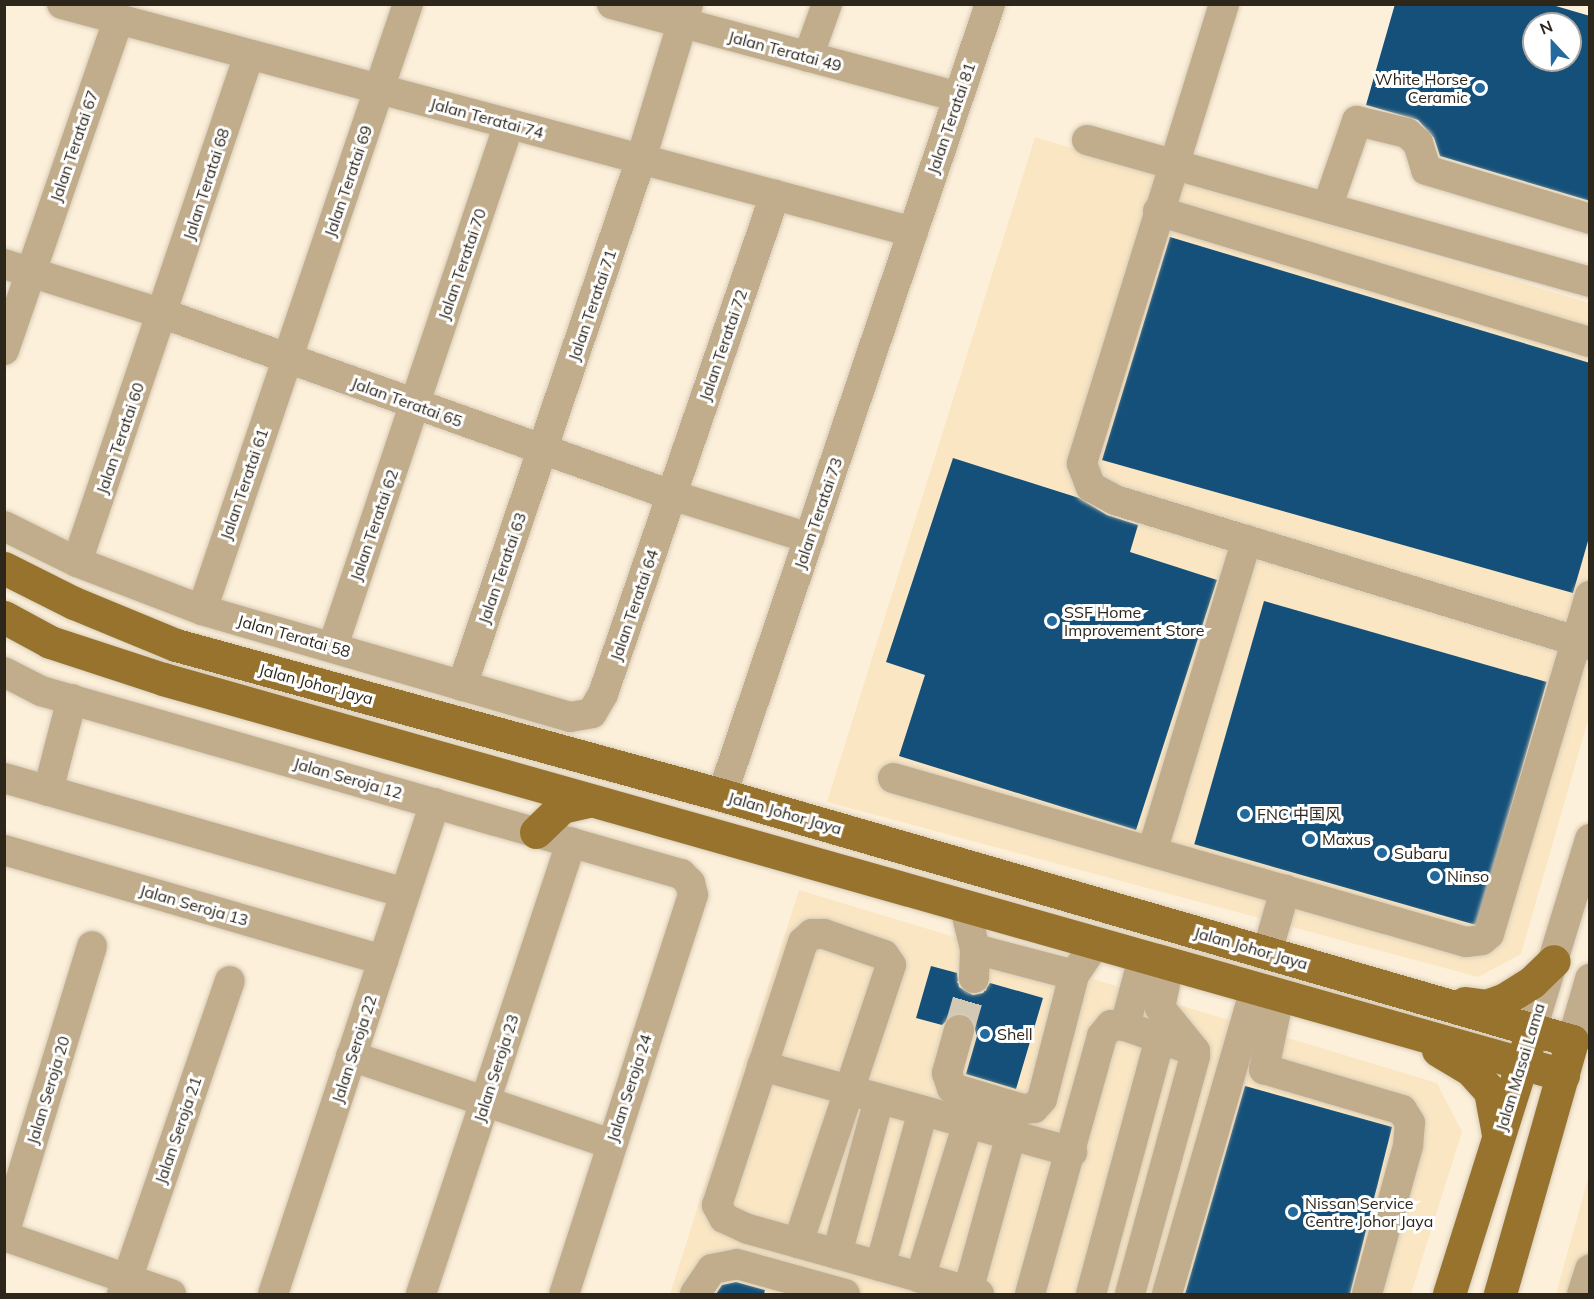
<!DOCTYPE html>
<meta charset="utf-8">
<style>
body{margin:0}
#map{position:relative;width:1594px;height:1299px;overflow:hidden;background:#fdf0da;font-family:Mulish,"Noto Sans SC",sans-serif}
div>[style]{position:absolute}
.built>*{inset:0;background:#fae6c3}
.building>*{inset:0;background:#145079;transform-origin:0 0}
.minor-tunnel>*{height:30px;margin-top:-15px;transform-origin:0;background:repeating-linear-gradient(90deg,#d3c8b4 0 30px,transparent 0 45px)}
.roads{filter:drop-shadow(0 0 2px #d7ccb8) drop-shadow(0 0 2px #d7ccb8)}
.minor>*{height:30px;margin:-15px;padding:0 15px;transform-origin:15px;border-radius:15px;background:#c1ad8c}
.major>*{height:33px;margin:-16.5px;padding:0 16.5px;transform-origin:16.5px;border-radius:16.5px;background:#97732e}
.dots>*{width:16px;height:16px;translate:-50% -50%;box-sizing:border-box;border:3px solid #fff;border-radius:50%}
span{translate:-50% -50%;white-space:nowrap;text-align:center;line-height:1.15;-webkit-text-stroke:6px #fff;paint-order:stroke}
.street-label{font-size:16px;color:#2c261b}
.poi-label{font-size:16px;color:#2c261b}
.right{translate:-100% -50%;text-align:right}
.left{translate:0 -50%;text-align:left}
.frame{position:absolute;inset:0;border:6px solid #2c261b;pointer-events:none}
.north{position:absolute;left:1522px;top:12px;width:60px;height:60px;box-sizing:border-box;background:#fff;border:2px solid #aba8a4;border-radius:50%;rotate:338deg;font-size:16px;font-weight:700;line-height:24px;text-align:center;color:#2c261b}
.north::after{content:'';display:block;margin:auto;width:21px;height:27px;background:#236b9f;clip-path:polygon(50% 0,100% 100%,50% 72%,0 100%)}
</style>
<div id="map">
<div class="built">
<div style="clip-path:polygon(1035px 137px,1589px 303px,1589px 717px,1521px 954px,1478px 977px,827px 802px)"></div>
<div style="clip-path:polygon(799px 890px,1437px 1083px,1462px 1132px,1411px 1294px,670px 1294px)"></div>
<div style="clip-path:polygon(1589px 1175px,1589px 1294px,1556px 1294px)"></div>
</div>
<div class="building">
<div style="clip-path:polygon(evenodd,1395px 4px,1549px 4px,1590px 16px,1590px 201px,1440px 156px,1434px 138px,1418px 120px,1366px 105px,1395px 4px,1534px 24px,1570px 24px,1570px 60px,1534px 60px,1534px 24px)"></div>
<div style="clip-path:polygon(1170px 237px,1590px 363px,1590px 534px,1573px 593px,1102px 460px)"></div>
<div style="clip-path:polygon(953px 458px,1079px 498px,1107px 515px,1138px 525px,1130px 552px,1217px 580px,1136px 830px,899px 756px,925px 675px,886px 662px)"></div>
<div style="left:1264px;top:601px;width:294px;height:253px;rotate:16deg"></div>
<div style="clip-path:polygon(931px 966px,957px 973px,959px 987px,973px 995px,983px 993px,990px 983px,1043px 998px,1016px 1089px,966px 1074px,977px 1036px,971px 1018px,954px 1014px,942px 1025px,916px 1018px)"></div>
<div style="clip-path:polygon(1245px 1086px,1392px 1127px,1350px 1294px,1185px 1294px)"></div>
<div style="clip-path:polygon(736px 1282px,765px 1290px,764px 1294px,716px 1294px,722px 1285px)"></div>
</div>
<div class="minor-tunnel">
<div style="left:959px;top:1030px;width:54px;rotate:-73.9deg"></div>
</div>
<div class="roads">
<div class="minor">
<div style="left:62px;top:4px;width:881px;rotate:15deg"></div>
<div style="left:612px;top:4px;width:358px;rotate:15deg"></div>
<div style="left:1224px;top:4px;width:481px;rotate:107.2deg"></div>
<div style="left:1082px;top:464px;width:25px;rotate:69deg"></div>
<div style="left:1091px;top:487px;width:27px;rotate:28deg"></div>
<div style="left:1115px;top:500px;width:497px;rotate:17deg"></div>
<div style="left:808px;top:57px;width:56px;rotate:-70.3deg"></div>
<div style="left:1087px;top:140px;width:523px;rotate:15.76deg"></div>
<div style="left:1328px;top:205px;width:89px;rotate:-71deg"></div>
<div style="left:1357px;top:121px;width:51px;rotate:13.5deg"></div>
<div style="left:1407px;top:133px;width:15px;rotate:42deg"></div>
<div style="left:1418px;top:143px;width:28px;rotate:73deg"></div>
<div style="left:1426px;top:170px;width:171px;rotate:16.6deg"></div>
<div style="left:1158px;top:211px;width:451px;rotate:16.9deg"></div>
<div style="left:4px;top:264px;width:168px;rotate:17.4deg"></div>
<div style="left:164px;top:314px;width:538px;rotate:19.65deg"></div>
<div style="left:671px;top:495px;width:145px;rotate:17.3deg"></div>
<div style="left:4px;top:350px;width:349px;rotate:-70.9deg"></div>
<div style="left:4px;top:526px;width:81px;rotate:26.3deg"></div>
<div style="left:77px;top:562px;width:134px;rotate:21deg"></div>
<div style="left:202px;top:610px;width:383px;rotate:16.2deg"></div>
<div style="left:570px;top:717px;width:22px;rotate:-10deg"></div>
<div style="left:592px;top:713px;width:22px;rotate:-60deg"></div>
<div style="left:603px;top:694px;width:528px;rotate:-70.98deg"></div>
<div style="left:77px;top:562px;width:535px;rotate:-71.26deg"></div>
<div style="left:202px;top:610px;width:640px;rotate:-71.23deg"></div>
<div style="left:333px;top:646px;width:551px;rotate:-71.37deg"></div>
<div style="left:4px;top:672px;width:42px;rotate:27.2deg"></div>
<div style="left:41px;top:691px;width:666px;rotate:15.96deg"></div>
<div style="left:681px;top:874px;width:13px;rotate:45deg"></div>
<div style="left:690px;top:883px;width:12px;rotate:76deg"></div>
<div style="left:693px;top:895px;width:419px;rotate:107.9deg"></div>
<div style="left:462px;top:686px;width:557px;rotate:-71.24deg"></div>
<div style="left:641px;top:159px;width:162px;rotate:-73.1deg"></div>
<div style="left:4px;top:778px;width:417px;rotate:16deg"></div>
<div style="left:893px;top:778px;width:596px;rotate:15.97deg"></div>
<div style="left:1466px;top:942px;width:16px;rotate:-7deg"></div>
<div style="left:1482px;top:940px;width:9px;rotate:-41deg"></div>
<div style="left:1489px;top:934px;width:353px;rotate:-73.4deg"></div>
<div style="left:48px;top:791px;width:95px;rotate:-75.4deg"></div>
<div style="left:722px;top:795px;width:835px;rotate:-71.28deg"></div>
<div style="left:4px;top:850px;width:395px;rotate:16.2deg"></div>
<div style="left:1152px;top:852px;width:326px;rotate:-73.1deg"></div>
<div style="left:965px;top:908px;width:42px;rotate:76.3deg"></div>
<div style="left:975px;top:949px;width:29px;rotate:92deg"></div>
<div style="left:975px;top:949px;width:102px;rotate:14.7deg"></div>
<div style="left:1267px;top:953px;width:66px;rotate:-74.1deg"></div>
<div style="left:1279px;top:996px;width:75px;rotate:101.6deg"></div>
<div style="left:1264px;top:1069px;width:144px;rotate:16.5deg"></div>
<div style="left:1402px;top:1110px;width:15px;rotate:58deg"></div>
<div style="left:1410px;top:1123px;width:23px;rotate:95deg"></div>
<div style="left:1408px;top:1146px;width:154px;rotate:105.5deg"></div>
<div style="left:1125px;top:1026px;width:70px;rotate:-75.2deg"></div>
<div style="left:1532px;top:1029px;width:199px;rotate:-73deg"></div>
<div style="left:959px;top:1030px;width:45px;rotate:105.6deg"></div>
<div style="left:947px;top:1073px;width:16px;rotate:72deg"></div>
<div style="left:952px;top:1088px;width:74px;rotate:16.5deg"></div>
<div style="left:1023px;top:1109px;width:11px;rotate:-5deg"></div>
<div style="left:1034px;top:1108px;width:12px;rotate:-48deg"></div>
<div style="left:1042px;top:1099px;width:128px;rotate:-75.5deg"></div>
<div style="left:1074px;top:975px;width:37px;rotate:-56deg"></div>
<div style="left:1572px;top:1041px;width:65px;rotate:-73.8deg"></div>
<div style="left:351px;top:1056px;width:274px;rotate:18.7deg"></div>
<div style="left:762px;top:1066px;width:322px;rotate:15.5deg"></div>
<div style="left:4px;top:1234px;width:301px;rotate:-73deg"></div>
<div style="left:4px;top:1236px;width:177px;rotate:19.2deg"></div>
<div style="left:798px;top:1243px;width:293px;rotate:-71.5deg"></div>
<div style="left:891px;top:965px;width:12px;rotate:-125deg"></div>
<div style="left:884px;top:955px;width:64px;rotate:-160.7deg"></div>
<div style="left:824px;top:934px;width:12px;rotate:180deg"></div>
<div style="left:812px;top:934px;width:12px;rotate:138deg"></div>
<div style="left:803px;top:942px;width:277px;rotate:108.1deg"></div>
<div style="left:717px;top:1205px;width:15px;rotate:62deg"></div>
<div style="left:724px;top:1218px;width:26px;rotate:25deg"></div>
<div style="left:748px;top:1229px;width:52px;rotate:15.6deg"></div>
<div style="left:798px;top:1243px;width:188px;rotate:15.7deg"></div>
<div style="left:837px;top:1254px;width:161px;rotate:-74.8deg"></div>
<div style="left:880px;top:1266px;width:161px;rotate:-74.5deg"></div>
<div style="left:920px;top:1278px;width:162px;rotate:-72.8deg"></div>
<div style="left:968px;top:1291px;width:162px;rotate:-74.6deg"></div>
<div style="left:122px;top:1294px;width:331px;rotate:-71deg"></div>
<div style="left:273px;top:1294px;width:517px;rotate:-71.74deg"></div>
<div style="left:421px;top:1294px;width:476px;rotate:-71.6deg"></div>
<div style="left:695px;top:1294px;width:30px;rotate:-56deg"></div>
<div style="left:712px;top:1269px;width:25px;rotate:-11deg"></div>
<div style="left:737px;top:1264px;width:112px;rotate:15.5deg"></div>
<div style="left:1030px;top:1294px;width:268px;rotate:-74.4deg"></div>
<div style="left:1102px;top:1036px;width:14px;rotate:-51deg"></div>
<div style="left:1111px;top:1025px;width:14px;rotate:4deg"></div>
<div style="left:1125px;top:1026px;width:74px;rotate:19.7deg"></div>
<div style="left:1091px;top:1294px;width:264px;rotate:-74.9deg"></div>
<div style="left:1130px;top:1294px;width:247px;rotate:-74.7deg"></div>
<div style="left:1195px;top:1056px;width:5px;rotate:-90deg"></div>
<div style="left:1195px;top:1051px;width:55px;rotate:-129.1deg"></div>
<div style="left:1160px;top:1008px;width:44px;rotate:-78.2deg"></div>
<div style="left:1167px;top:1294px;width:317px;rotate:-73.9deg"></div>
<div style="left:1582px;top:1294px;width:26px;rotate:-72deg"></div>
</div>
<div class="major">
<div style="left:4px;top:568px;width:78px;rotate:26.6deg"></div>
<div style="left:74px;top:603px;width:110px;rotate:22.4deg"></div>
<div style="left:176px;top:645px;width:566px;rotate:15.36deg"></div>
<div style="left:722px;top:795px;width:885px;rotate:16.14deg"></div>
<div style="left:1572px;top:1041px;width:263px;rotate:105.9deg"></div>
<div style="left:4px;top:617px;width:52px;rotate:28.5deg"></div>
<div style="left:50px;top:642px;width:119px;rotate:18.1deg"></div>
<div style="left:163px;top:679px;width:1455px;rotate:15.79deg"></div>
<div style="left:536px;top:832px;width:36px;rotate:-44deg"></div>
<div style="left:562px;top:807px;width:26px;rotate:-13deg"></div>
<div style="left:1465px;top:1003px;width:21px;rotate:8deg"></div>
<div style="left:1486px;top:1006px;width:20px;rotate:-20deg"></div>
<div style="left:1505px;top:999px;width:32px;rotate:-32deg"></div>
<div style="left:1532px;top:982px;width:30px;rotate:-44deg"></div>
<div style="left:1438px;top:1050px;width:37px;rotate:31deg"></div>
<div style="left:1470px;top:1069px;width:30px;rotate:48deg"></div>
<div style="left:1490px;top:1091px;width:44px;rotate:79.5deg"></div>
<div style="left:1449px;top:1294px;width:263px;rotate:-72.5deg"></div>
</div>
</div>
<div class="dots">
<div style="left:1480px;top:88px;background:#236b9f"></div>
<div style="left:1052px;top:621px;background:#236b9f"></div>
<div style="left:1245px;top:814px;background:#236b9f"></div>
<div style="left:1310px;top:839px;background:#236b9f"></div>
<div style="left:1382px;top:853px;background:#236b9f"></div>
<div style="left:1435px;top:876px;background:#236b9f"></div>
<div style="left:985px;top:1034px;background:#236b9f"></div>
<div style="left:1293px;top:1212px;background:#236b9f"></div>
</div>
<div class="street-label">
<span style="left:785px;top:51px;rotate:15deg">Jalan Teratai 49</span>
<span style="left:487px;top:118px;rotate:15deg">Jalan Teratai 74</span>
<span style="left:951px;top:118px;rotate:-71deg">Jalan Teratai 81</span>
<span style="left:74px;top:146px;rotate:-71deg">Jalan Teratai 67</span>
<span style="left:348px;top:181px;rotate:-71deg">Jalan Teratai 69</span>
<span style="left:206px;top:184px;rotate:-72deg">Jalan Teratai 68</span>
<span style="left:462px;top:264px;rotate:-71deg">Jalan Teratai 70</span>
<span style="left:592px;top:305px;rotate:-71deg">Jalan Teratai 71</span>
<span style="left:723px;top:345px;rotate:-71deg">Jalan Teratai 72</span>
<span style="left:407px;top:402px;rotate:20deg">Jalan Teratai 65</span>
<span style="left:120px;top:438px;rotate:-71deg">Jalan Teratai 60</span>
<span style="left:244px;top:484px;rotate:-71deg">Jalan Teratai 61</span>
<span style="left:818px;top:513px;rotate:-71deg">Jalan Teratai 73</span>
<span style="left:374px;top:525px;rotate:-71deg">Jalan Teratai 62</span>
<span style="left:502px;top:568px;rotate:-71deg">Jalan Teratai 63</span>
<span style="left:634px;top:605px;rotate:-71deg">Jalan Teratai 64</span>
<span style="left:294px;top:636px;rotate:16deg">Jalan Teratai 58</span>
<span style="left:316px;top:684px;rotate:15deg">Jalan Johor Jaya</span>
<span style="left:348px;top:778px;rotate:16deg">Jalan Seroja 12</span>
<span style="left:785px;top:813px;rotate:16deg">Jalan Johor Jaya</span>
<span style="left:194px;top:905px;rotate:16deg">Jalan Seroja 13</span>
<span style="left:1251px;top:948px;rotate:16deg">Jalan Johor Jaya</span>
<span style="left:354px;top:1049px;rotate:-72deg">Jalan Seroja 22</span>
<span style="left:1520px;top:1067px;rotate:-73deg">Jalan Masai Lama</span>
<span style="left:496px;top:1068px;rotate:-72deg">Jalan Seroja 23</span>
<span style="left:629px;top:1088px;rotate:-72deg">Jalan Seroja 24</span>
<span style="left:48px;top:1090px;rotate:-73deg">Jalan Seroja 20</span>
<span style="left:178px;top:1130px;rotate:-71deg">Jalan Seroja 21</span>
</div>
<div class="poi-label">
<span class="right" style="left:1468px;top:88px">White Horse<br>Ceramic</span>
<span class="left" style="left:1064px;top:621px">SSF Home<br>Improvement Store</span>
<span class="left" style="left:1257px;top:814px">FNC 中国风</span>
<span class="left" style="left:1322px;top:839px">Maxus</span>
<span class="left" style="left:1394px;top:853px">Subaru</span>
<span class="left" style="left:1447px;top:876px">Ninso</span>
<span class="left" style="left:997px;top:1034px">Shell</span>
<span class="left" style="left:1305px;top:1212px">Nissan Service<br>Centre Johor Jaya</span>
</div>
<div class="frame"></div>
<div class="north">N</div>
</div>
